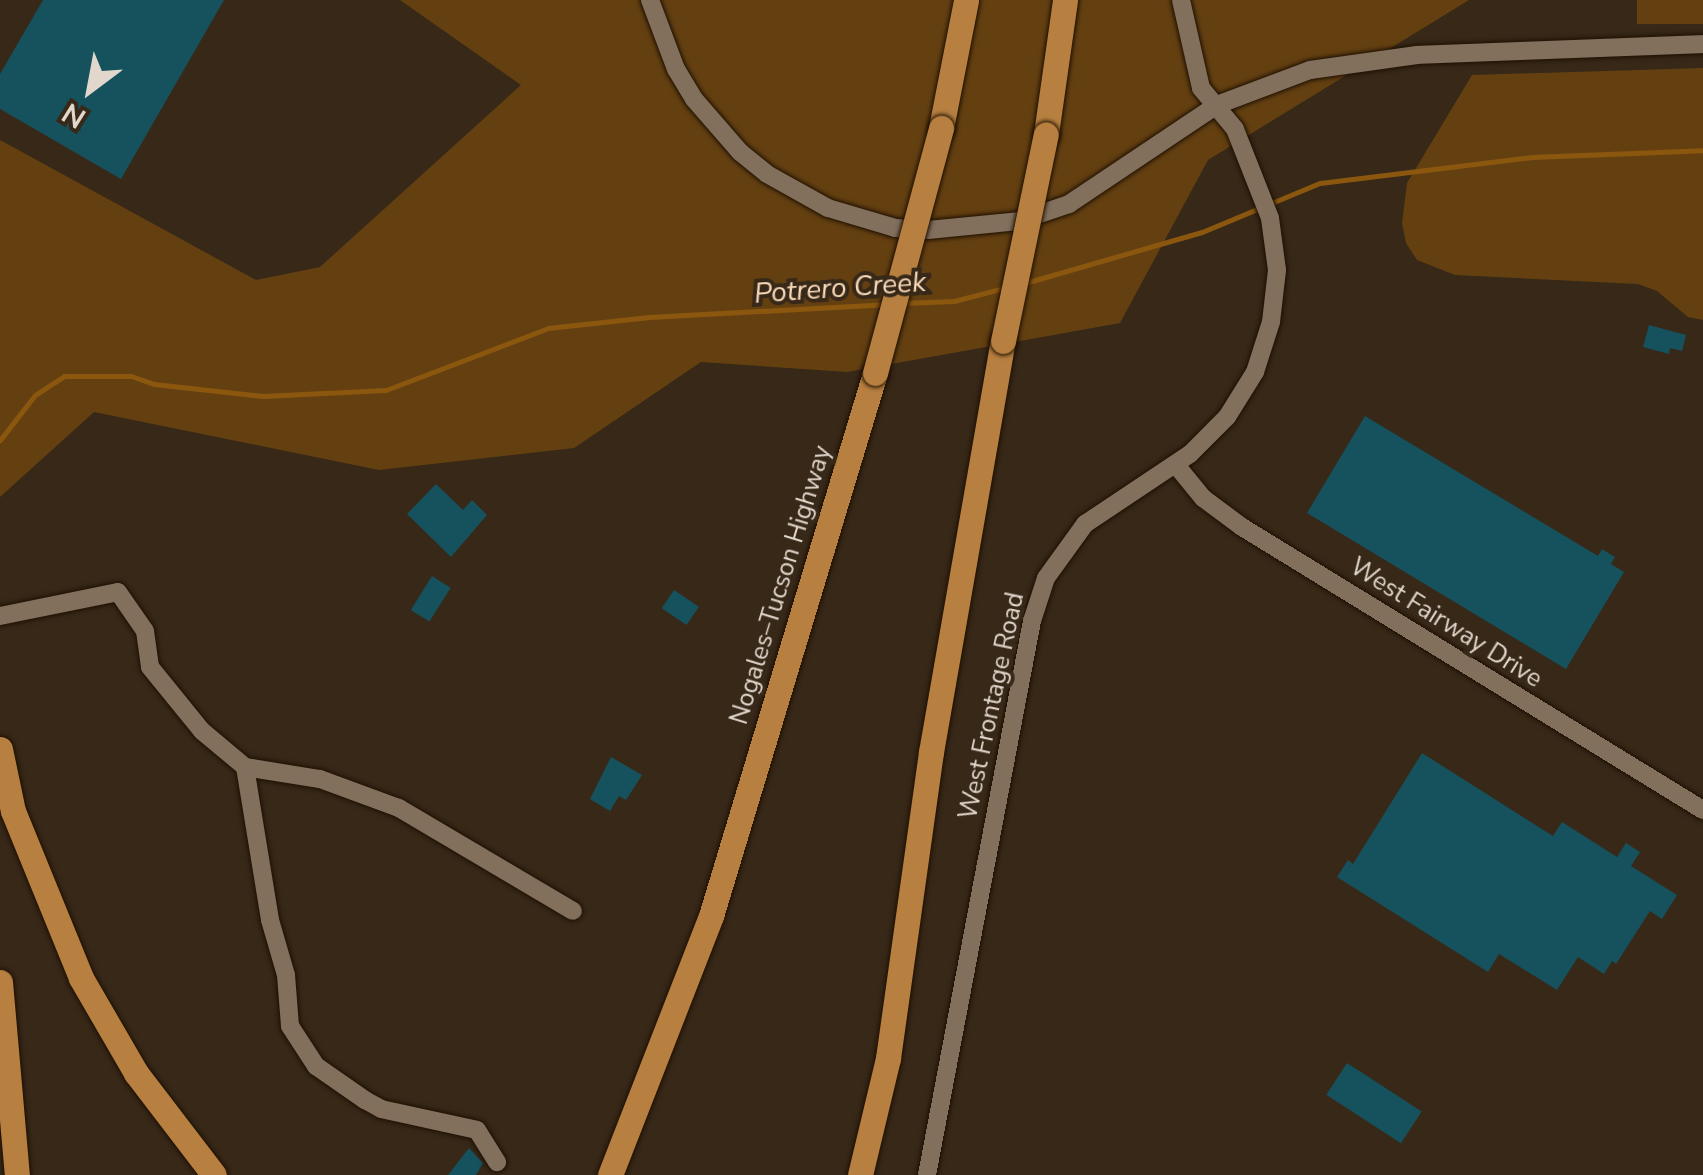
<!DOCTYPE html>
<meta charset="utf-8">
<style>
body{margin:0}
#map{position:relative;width:1703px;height:1175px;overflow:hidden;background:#372818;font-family:"Nunito Sans",sans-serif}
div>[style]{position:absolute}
.green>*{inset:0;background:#644011;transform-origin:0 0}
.stream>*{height:5px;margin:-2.5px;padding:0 2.5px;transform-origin:2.5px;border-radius:2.5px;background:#8b570f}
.building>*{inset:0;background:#15525e;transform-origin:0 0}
.roads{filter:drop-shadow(0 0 2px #1e1003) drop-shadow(0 0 2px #1e1003)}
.minor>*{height:18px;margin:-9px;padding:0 9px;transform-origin:9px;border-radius:9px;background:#82705d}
.highway>*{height:25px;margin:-12.5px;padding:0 12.5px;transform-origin:12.5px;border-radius:12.5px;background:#b78040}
.bridges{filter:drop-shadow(0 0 2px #1e1003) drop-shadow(0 0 2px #1e1003)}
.highway-bridge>*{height:25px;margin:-12.5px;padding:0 12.5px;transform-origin:12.5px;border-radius:12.5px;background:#b78040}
span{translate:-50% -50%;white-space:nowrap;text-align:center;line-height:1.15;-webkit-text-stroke:8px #372818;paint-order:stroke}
.street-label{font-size:25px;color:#e1d7cd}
.water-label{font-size:28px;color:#f8d9b9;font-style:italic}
.north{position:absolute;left:40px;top:40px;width:100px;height:100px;-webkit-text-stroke:8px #372818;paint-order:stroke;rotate:212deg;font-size:28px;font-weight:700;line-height:40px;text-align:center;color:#e1d7cd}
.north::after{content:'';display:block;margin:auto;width:35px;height:45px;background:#e1d7cd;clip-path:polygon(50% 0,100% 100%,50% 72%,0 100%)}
</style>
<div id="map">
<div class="green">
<div style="clip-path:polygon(400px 0,1469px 0,1208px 160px,1120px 323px,847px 372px,701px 362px,574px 448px,379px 470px,94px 412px,0 497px,0 140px,256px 280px,320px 267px,521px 85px)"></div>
<div style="left:1637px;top:0;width:66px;height:24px"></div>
<div style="clip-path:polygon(1703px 68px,1703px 320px,1688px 317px,1657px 291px,1638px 284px,1455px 275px,1417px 260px,1406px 243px,1402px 223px,1407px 183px,1472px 75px)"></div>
</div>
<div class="stream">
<div style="left:1025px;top:283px;width:184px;rotate:-16.1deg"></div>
<div style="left:1202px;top:232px;width:128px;rotate:-22.6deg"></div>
<div style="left:1320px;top:183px;width:214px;rotate:-7deg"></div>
<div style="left:1532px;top:157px;width:171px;rotate:-2.3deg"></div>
<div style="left:902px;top:303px;width:52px;rotate:-2.2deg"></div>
<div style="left:954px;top:301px;width:52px;rotate:-14.6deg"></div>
<div style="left:0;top:440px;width:57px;rotate:-52.1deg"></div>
<div style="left:35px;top:395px;width:35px;rotate:-33deg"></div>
<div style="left:64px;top:376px;width:67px"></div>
<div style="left:131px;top:376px;width:24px;rotate:19deg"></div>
<div style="left:154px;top:384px;width:110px;rotate:6.3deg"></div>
<div style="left:263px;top:396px;width:123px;rotate:-2.8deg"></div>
<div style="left:386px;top:390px;width:173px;rotate:-20.9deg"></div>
<div style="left:548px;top:328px;width:102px;rotate:-6.2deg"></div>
<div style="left:649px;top:317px;width:237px;rotate:-3.1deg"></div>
</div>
<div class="building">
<div style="clip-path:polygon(43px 0,224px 0,121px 179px,0 109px,0 74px)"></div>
<div style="clip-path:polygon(1649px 325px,1686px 335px,1682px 351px,1670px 348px,1669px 354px,1643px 347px)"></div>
<div style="clip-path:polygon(1365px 416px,1598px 556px,1602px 549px,1615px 557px,1611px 564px,1624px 572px,1566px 669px,1307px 513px)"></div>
<div style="clip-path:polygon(436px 484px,463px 510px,472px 500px,487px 515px,451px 557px,407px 514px)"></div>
<div style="left:432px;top:576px;width:22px;height:40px;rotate:32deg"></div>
<div style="left:674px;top:590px;width:30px;height:22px;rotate:34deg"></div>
<div style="clip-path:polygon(1422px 753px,1553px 836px,1562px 822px,1617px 857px,1626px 843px,1640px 852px,1631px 866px,1677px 895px,1662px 919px,1650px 911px,1616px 964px,1612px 961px,1604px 974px,1578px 957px,1557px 990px,1499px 954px,1488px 972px,1337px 877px,1348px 860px,1353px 864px)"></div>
<div style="clip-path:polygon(611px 757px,642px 775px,626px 800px,619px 796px,610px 811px,590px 799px)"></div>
<div style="left:1347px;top:1063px;width:89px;height:38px;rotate:33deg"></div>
<div style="clip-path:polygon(469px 1148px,483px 1163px,476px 1175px,448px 1175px)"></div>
</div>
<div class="roads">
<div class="minor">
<div style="left:650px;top:0;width:74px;rotate:69.4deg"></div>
<div style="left:676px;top:69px;width:35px;rotate:59deg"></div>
<div style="left:694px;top:99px;width:70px;rotate:49deg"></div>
<div style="left:740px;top:152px;width:35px;rotate:39deg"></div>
<div style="left:767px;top:174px;width:70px;rotate:29.1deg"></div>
<div style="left:828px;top:208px;width:70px;rotate:16.6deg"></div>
<div style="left:895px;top:228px;width:33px;rotate:3deg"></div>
<div style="left:928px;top:230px;width:91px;rotate:-5.6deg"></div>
<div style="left:1019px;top:221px;width:53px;rotate:-18.8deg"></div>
<div style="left:1069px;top:204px;width:178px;rotate:-33.8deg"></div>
<div style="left:1217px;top:105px;width:99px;rotate:-20.6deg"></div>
<div style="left:1310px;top:70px;width:108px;rotate:-8deg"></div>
<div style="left:1417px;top:55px;width:286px;rotate:-2.2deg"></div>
<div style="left:1176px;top:465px;width:43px;rotate:50.7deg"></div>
<div style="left:1203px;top:498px;width:49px;rotate:36.6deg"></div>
<div style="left:1242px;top:527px;width:541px;rotate:31.55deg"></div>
<div style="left:0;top:616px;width:120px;rotate:-11.5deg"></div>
<div style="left:118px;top:592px;width:47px;rotate:55.3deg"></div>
<div style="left:145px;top:631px;width:36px;rotate:82deg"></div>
<div style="left:150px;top:667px;width:82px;rotate:50.9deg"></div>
<div style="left:202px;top:731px;width:56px;rotate:39.9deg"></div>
<div style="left:245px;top:767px;width:76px;rotate:9.1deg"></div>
<div style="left:320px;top:779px;width:84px;rotate:20.2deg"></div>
<div style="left:399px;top:808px;width:202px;rotate:30.6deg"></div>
<div style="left:245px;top:767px;width:155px;rotate:80.7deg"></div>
<div style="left:270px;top:920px;width:57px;rotate:73.8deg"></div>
<div style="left:286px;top:975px;width:51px;rotate:85.5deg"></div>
<div style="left:290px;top:1026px;width:48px;rotate:57deg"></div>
<div style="left:316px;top:1066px;width:60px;rotate:34.8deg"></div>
<div style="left:365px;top:1100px;width:18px;rotate:29deg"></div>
<div style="left:381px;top:1109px;width:98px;rotate:12.3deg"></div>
<div style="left:477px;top:1130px;width:38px;rotate:58deg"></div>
<div style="left:927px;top:1175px;width:564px;rotate:-79.27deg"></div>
<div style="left:1032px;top:621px;width:45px;rotate:-72deg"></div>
<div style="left:1046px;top:578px;width:67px;rotate:-54.2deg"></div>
<div style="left:1085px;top:524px;width:126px;rotate:-33.7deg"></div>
<div style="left:1190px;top:454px;width:52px;rotate:-45deg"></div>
<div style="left:1227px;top:417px;width:53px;rotate:-58.1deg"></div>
<div style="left:1255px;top:372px;width:52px;rotate:-72.3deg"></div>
<div style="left:1271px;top:322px;width:52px;rotate:-83.4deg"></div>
<div style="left:1277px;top:270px;width:52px;rotate:-97.7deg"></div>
<div style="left:1270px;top:218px;width:96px;rotate:-111.5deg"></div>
<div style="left:1235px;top:129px;width:53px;rotate:-129.7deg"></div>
<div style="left:1201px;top:88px;width:90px;rotate:-102.8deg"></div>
</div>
<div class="highway">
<div style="left:941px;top:128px;width:130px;rotate:-78.9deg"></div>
<div style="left:1046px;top:134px;width:135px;rotate:-81.9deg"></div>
<div style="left:0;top:749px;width:63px;rotate:78.2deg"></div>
<div style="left:13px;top:811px;width:180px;rotate:67.8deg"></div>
<div style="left:81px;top:978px;width:110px;rotate:59.9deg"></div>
<div style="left:136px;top:1073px;width:128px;rotate:52.6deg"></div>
<div style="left:0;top:982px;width:194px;rotate:85deg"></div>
<div style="left:610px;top:1175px;width:278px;rotate:-68.7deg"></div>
<div style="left:711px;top:916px;width:567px;rotate:-73.19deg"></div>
<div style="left:860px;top:1175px;width:120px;rotate:-76.5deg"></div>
<div style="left:888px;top:1058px;width:309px;rotate:-82deg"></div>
<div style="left:931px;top:752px;width:417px;rotate:-80.1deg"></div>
</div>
</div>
<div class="bridges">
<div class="highway-bridge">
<div style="left:1003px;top:341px;width:211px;rotate:-78.3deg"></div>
<div style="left:875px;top:373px;width:254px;rotate:-74.9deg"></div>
</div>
</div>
<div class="street-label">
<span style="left:781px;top:585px;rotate:-73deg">Nogales–Tucson Highway</span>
<span style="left:1446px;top:623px;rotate:32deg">West Fairway Drive</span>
<span style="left:992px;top:706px;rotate:-78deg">West Frontage Road</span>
</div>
<div class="water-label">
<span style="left:840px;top:288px;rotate:-4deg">Potrero Creek</span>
</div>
<div class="north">N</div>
</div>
